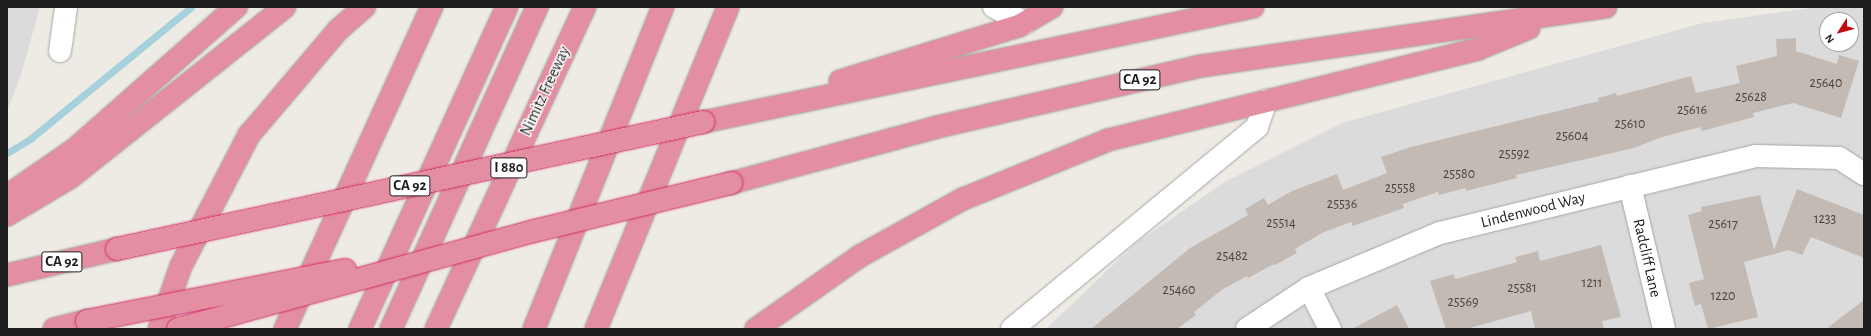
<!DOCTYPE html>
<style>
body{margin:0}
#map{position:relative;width:1871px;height:336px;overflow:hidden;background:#eeebe4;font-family:"Alegreya Sans",sans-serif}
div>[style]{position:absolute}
.residential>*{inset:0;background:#dcdbdb}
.stream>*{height:7px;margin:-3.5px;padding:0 3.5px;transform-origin:3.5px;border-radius:3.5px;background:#a6d0db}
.building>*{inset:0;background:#c3bab4}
.roads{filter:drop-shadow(0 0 1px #a5a5a5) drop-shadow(0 0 1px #a5a5a5)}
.minor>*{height:22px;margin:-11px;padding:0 11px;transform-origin:11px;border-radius:11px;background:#fff}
.highway>*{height:22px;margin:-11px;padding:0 11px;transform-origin:11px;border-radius:11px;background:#e38fa1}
.bridges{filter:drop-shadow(0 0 1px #d32b69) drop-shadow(0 0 1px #d32b69)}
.highway-bridge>*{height:22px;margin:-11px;padding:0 11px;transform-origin:11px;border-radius:11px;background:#e38fa1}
span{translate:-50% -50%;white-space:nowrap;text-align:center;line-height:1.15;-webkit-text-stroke:3px #fff;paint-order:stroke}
.number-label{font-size:14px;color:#474544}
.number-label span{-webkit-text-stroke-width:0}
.shield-label span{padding:1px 3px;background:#fff;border:1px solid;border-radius:3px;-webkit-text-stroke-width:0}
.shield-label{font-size:15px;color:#1e1e1e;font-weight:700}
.street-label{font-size:16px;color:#1e1e1e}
.frame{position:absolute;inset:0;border:8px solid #1e1e1e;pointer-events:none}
.north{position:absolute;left:1819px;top:12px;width:40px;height:40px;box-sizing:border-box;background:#fff;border:1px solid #a5a5a5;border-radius:50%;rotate:234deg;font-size:11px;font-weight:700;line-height:16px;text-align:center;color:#1e1e1e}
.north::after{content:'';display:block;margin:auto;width:14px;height:18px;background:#c4080d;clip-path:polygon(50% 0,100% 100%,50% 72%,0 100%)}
</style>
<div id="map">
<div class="residential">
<div style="clip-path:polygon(7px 7px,40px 7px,21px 75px,7px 111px)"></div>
<div style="clip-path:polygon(evenodd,1817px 7px,1864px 7px,1864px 329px,1046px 329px,1137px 242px,1225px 182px,1342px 123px,1703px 23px,1817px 7px,1827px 20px,1851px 20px,1851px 44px,1827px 44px,1827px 20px)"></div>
</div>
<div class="stream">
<div style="left:7px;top:153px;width:27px;rotate:-31deg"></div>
<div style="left:30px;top:139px;width:208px;rotate:-39.3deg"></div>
</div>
<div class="building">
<div style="clip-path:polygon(1796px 38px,1796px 51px,1837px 64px,1839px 55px,1859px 61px,1841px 118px,1793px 103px,1753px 113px,1754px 117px,1702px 131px,1700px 127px,1659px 138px,1634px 148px,1516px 175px,1517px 178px,1466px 191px,1466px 188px,1439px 195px,1438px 192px,1403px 204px,1404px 208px,1353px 226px,1351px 222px,1322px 233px,1295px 249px,1297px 253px,1275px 265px,1274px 264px,1248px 278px,1247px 276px,1223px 289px,1194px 312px,1196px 315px,1177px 329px,1091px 329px,1190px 248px,1248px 215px,1245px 209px,1264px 198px,1268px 205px,1292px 191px,1337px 174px,1343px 190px,1387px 173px,1381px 157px,1411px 147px,1599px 101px,1598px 98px,1616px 93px,1617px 96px,1691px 76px,1696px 93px,1740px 83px,1736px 66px,1777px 56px,1776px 39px)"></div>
<div style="clip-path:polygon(1797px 189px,1864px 215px,1864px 258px,1811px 237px,1802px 255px,1789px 250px,1744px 262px,1758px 317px,1708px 329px,1701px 304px,1695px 306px,1689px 283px,1704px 279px,1688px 215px,1702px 211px,1701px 207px,1760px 195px,1774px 250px)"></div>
<div style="clip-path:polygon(1601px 245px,1621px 317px,1602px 321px,1604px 329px,1535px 329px,1531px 311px,1466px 329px,1446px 329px,1430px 281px,1454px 274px,1455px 279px,1517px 262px,1515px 257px,1538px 251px,1540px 261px)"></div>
<div style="clip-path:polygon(1864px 300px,1864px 329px,1826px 329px)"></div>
<div style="clip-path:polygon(1397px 305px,1409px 329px,1352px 329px)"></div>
</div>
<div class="roads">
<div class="minor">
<div style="left:994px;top:7px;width:35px;rotate:27deg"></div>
<div style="left:60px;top:51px;width:44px;rotate:-82.2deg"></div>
<div style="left:1630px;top:186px;width:147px;rotate:76.6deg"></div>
<div style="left:1309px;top:288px;width:46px;rotate:62.9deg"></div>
<div style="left:1012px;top:329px;width:318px;rotate:-39.5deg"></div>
<div style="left:1257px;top:127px;width:28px;rotate:-71deg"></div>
<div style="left:1247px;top:329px;width:74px;rotate:-33.5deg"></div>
<div style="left:1309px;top:288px;width:142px;rotate:-22.8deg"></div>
<div style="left:1440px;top:233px;width:325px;rotate:-13.7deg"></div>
<div style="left:1756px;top:156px;width:83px;rotate:1.4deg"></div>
<div style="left:1839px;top:158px;width:30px;rotate:33deg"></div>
</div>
<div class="highway">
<div style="left:840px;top:81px;width:187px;rotate:-17.1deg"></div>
<div style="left:1019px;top:26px;width:38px;rotate:-30deg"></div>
<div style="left:703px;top:122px;width:562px;rotate:-11.81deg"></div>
<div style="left:731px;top:183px;width:213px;rotate:-15.2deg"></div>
<div style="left:937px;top:127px;width:271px;rotate:-13deg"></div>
<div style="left:1201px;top:66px;width:409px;rotate:-8.3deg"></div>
<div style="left:7px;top:196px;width:83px;rotate:-34.7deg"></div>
<div style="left:75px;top:149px;width:215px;rotate:-41.4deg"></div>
<div style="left:7px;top:215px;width:74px;rotate:-30.7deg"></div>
<div style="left:71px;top:177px;width:273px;rotate:-38.5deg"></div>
<div style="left:7px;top:275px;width:113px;rotate:-13.3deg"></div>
<div style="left:54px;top:329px;width:34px;rotate:-14deg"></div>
<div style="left:159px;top:329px;width:67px;rotate:-70.8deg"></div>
<div style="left:181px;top:266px;width:148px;rotate:-62.6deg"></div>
<div style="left:249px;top:135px;width:138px;rotate:-49.7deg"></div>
<div style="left:338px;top:30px;width:35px;rotate:-41deg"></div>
<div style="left:285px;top:329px;width:354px;rotate:-65.5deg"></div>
<div style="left:360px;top:329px;width:354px;rotate:-65.5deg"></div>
<div style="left:391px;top:329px;width:354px;rotate:-65.6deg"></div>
<div style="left:436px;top:329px;width:355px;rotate:-65.2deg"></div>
<div style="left:534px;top:329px;width:347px;rotate:-68.2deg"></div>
<div style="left:596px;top:329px;width:348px;rotate:-67.7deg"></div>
<div style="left:756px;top:329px;width:127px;rotate:-35.1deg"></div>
<div style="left:860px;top:256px;width:118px;rotate:-29deg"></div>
<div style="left:963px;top:199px;width:157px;rotate:-22.1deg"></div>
<div style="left:1108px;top:140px;width:381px;rotate:-13.8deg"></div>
<div style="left:1478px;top:49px;width:55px;rotate:-22.4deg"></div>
</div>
</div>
<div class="bridges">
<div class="highway-bridge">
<div style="left:117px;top:249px;width:600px;rotate:-12.23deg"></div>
<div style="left:87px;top:321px;width:263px;rotate:-11.2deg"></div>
<div style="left:178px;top:329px;width:369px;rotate:-15.4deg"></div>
<div style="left:534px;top:231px;width:203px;rotate:-13.7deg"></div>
</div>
</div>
<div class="number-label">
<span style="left:1826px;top:83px">25640</span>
<span style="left:1751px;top:97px">25628</span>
<span style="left:1692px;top:110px">25616</span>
<span style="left:1630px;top:124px">25610</span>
<span style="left:1572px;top:136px">25604</span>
<span style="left:1514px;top:154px">25592</span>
<span style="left:1459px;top:174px">25580</span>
<span style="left:1400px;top:188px">25558</span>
<span style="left:1342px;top:204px">25536</span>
<span style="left:1825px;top:219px">1233</span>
<span style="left:1281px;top:223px">25514</span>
<span style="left:1723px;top:224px">25617</span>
<span style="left:1232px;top:256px">25482</span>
<span style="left:1592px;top:283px">1211</span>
<span style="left:1522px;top:288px">25581</span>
<span style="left:1179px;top:290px">25460</span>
<span style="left:1723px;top:296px">1220</span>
<span style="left:1463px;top:302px">25569</span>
</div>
<div class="shield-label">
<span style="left:1140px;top:80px">CA 92</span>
<span style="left:509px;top:168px">I 880</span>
<span style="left:410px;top:186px">CA 92</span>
<span style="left:62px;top:262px">CA 92</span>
</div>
<div class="street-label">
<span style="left:545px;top:91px;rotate:-65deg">Nimitz Freeway</span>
<span style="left:1533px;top:210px;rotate:-14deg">Lindenwood Way</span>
<span style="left:1647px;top:258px;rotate:77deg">Radcliff Lane</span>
</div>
<div class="frame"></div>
<div class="north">N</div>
</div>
